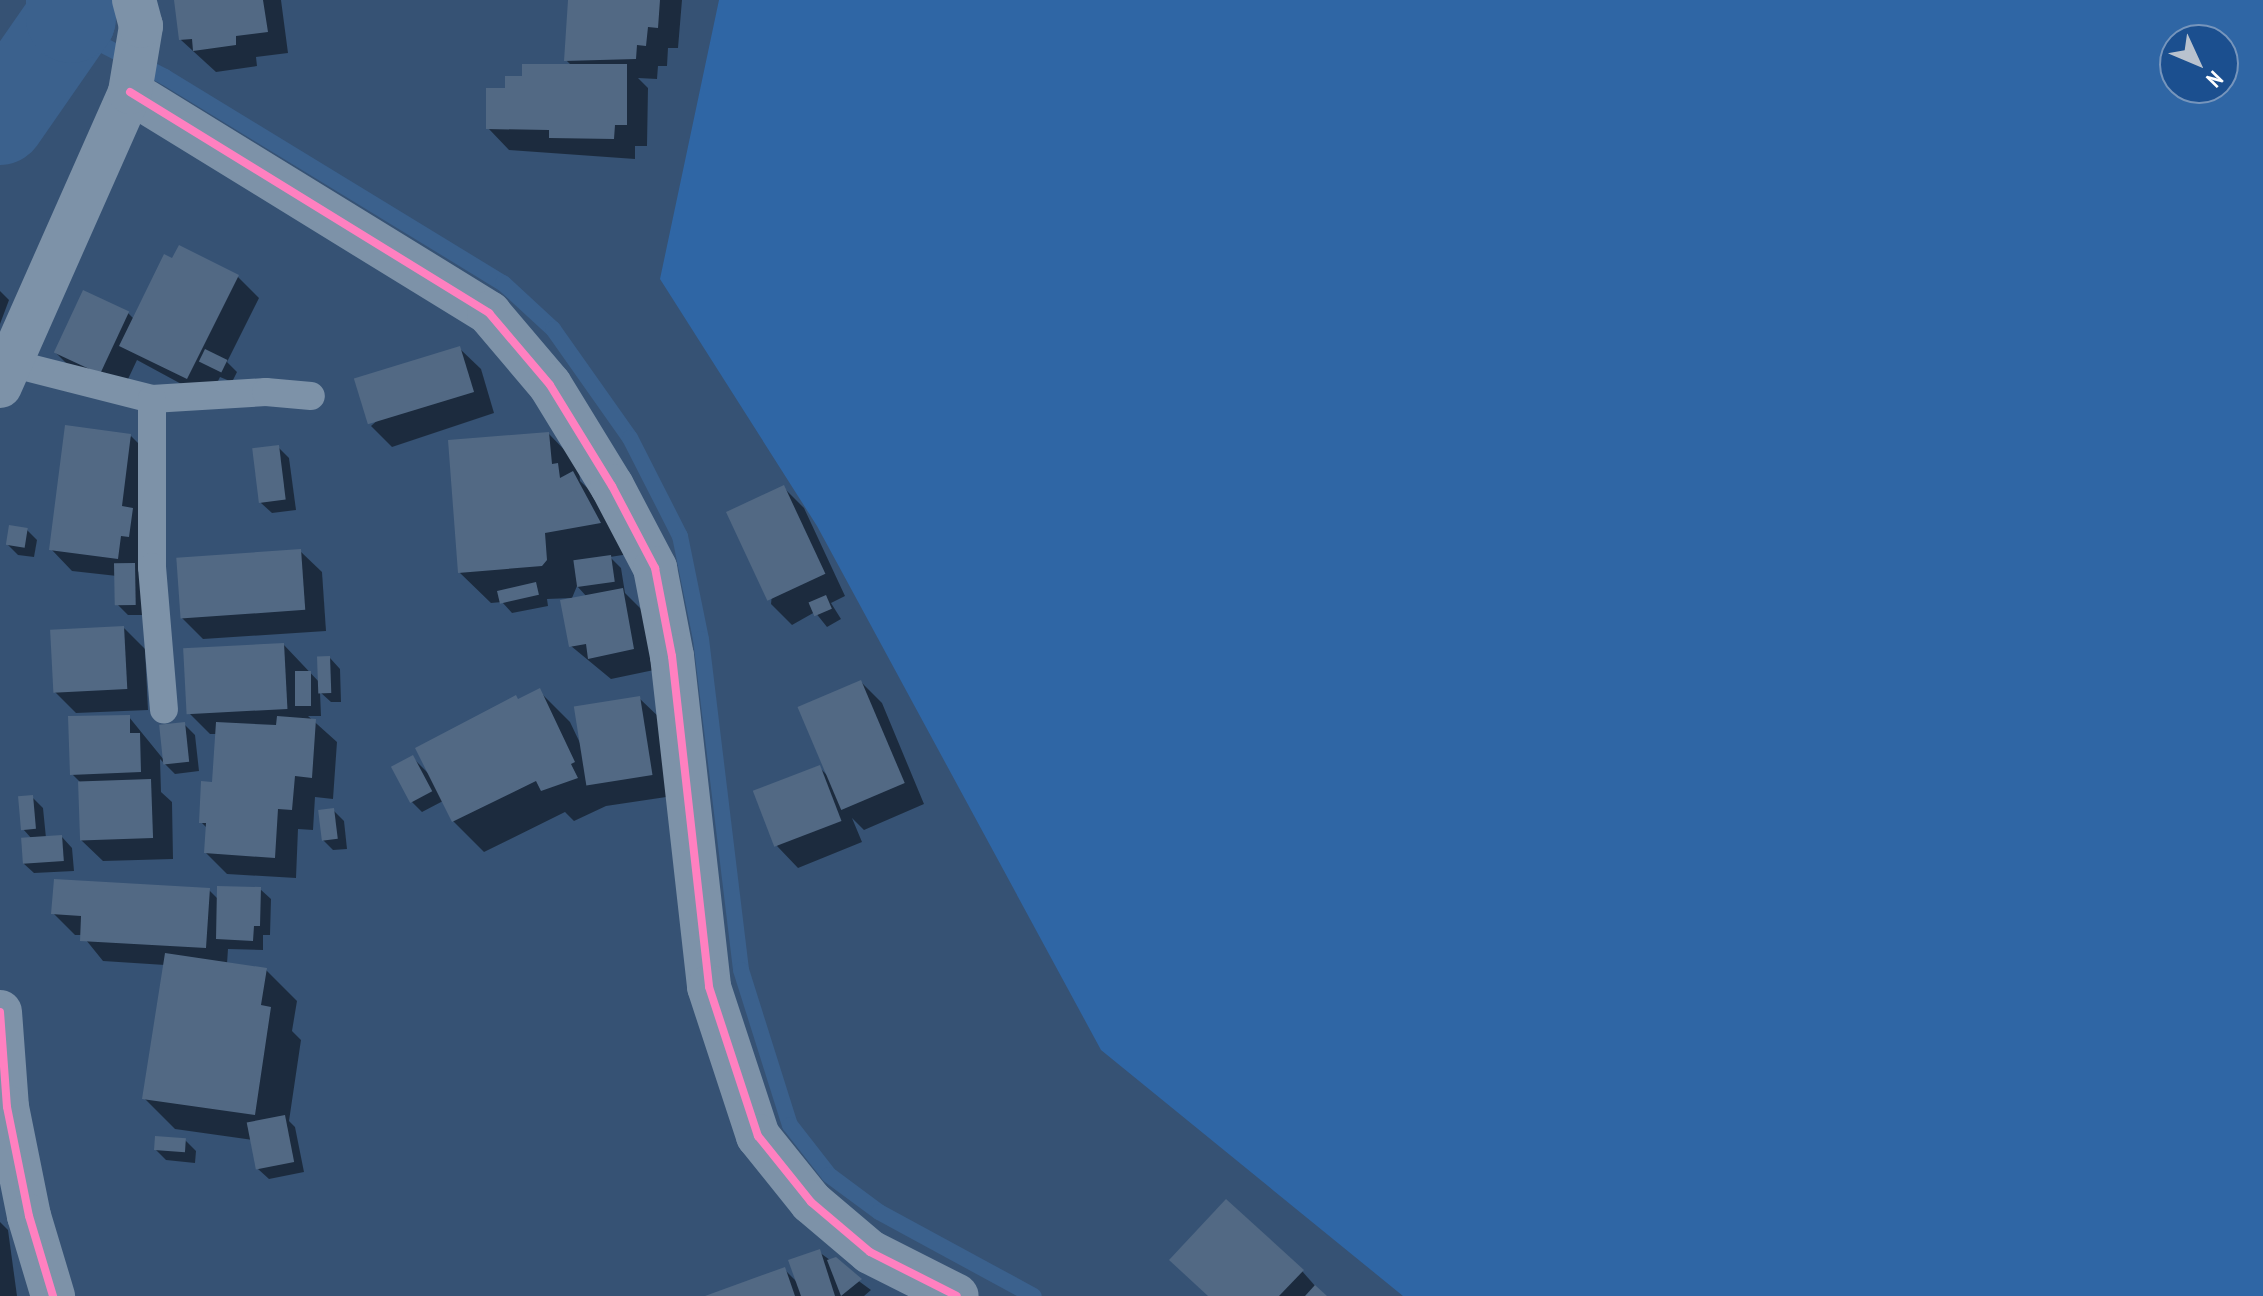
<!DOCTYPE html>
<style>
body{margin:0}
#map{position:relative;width:2263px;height:1296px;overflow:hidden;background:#365274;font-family:"PT Sans Narrow",sans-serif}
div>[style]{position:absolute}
.green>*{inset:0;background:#2f66a5}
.shadow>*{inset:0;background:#0007}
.stream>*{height:16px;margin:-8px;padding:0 8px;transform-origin:8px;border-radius:8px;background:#3b618d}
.river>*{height:90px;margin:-45px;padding:0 45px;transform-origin:45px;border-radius:45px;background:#3b618d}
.building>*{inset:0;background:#526984;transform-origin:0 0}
.lane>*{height:28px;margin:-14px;padding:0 14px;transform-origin:14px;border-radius:14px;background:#7d92a8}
.street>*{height:44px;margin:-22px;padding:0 22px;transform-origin:22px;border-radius:22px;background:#7d92a8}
.cycleway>*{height:8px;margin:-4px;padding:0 4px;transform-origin:4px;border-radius:4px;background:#ff80c0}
span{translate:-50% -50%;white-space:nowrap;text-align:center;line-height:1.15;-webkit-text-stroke:8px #1b4f8f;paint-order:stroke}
.north{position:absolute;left:2159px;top:24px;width:80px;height:80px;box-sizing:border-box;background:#1b4f8f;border:2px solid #7695bc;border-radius:50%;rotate:134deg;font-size:22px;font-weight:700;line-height:32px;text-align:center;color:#fff}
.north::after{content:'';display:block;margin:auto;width:28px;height:36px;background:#b9c2ce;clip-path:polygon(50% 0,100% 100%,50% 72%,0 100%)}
</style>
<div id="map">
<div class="green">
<div style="clip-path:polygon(evenodd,719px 0,2263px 0,2263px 1296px,1403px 1296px,1101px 1050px,817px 526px,660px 279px,719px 0,2175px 40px,2223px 40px,2223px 88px,2175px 88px,2175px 40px)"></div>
</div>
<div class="shadow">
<div style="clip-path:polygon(176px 0,281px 0,288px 53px,256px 57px,257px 66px,216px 72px,181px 40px)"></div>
<div style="clip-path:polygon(570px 0,682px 0,678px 48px,668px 48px,667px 66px,658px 66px,657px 79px,638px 78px,648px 88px,647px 146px,635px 146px,635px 159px,509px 150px,488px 128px,507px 90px,524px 78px,572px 66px,566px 60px)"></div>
<div style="clip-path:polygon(173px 261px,238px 277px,259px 298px,227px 362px,237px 372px,232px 382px,220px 377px,209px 399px,137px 360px,121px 394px,77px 374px,56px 353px,128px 313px,134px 319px)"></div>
<div style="clip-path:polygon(0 291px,9px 300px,0 324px)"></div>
<div style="clip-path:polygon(459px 348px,481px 369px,494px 413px,392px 447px,371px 426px)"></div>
<div style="clip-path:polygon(549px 434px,579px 465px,580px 481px,604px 504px,629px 554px,610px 557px,621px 568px,625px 593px,643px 611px,654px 670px,611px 679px,571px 646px,587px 597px,577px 586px,572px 598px,547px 599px,548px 606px,512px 613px,502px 602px,491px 603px,460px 573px)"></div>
<div style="clip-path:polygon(131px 436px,152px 457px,146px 615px,128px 615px,118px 605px,117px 576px,72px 571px,51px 549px)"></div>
<div style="clip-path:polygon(278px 447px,289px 458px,296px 510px,272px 513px,261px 503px)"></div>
<div style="clip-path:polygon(783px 487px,804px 508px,845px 596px,831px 603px,841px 619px,827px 627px,815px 612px,792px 625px,771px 604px)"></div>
<div style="clip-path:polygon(27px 530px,37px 540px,34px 557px,18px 555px,7px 544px)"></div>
<div style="clip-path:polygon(300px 551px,322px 572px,326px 631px,203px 639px,182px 618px)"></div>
<div style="clip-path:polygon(124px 628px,145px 649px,148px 710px,76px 713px,55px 692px)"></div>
<div style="clip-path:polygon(284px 645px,320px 683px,330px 658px,340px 669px,341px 702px,331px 702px,320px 692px,321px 716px,308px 716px,337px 742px,333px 799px,315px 797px,313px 830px,298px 829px,296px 878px,227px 874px,206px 853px,208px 829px,201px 822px,214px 784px,217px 734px,210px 734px,189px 713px)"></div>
<div style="clip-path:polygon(861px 682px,882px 703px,924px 804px,864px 830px,852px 818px,862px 842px,798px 868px,777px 846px,819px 767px,829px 777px)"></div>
<div style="clip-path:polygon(539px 691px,570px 722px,580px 743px,639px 698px,661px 719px,673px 796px,606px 806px,574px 821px,565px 812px,484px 852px,453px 821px,443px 801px,422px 812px,411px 801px,412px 757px,430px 775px)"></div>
<div style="clip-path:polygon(129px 717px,164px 760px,185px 725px,195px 735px,199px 771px,175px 774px,160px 759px,161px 792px,172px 802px,173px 859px,103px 861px,81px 840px,80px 782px,72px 774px)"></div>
<div style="clip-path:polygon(32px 797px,43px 808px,46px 838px,62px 837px,72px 848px,74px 871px,34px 873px,23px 863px,32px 839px,23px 829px)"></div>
<div style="clip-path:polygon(334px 811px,344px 821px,347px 849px,333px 850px,323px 840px)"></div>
<div style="clip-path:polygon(260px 889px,271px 899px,270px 935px,263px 935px,263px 950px,228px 949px,227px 964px,266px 970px,297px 1001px,292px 1031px,301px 1040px,289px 1121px,295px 1127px,304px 1172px,269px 1179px,258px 1169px,253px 1140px,175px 1129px,144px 1098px,165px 965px,103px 961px,82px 935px,75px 935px,53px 913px,209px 890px,219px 900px)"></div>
<div style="clip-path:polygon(185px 1140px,196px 1151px,195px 1163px,166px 1160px,156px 1150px)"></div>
<div style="clip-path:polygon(0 1222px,8px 1230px,17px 1296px,0 1296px)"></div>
<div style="clip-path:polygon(819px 1252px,871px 1290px,864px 1296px,710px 1296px,785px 1270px,798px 1283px)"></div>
<div style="clip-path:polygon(1302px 1271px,1324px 1296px,1209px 1296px)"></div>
</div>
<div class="stream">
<div style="left:71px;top:18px;width:25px;rotate:50deg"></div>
<div style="left:87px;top:37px;width:88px;rotate:27.1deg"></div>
<div style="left:165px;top:77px;width:396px;rotate:31.4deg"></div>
<div style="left:503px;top:283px;width:68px;rotate:42.6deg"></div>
<div style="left:553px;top:329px;width:133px;rotate:54.8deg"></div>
<div style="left:630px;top:438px;width:110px;rotate:63deg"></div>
<div style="left:680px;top:536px;width:105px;rotate:78.5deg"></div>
<div style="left:701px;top:639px;width:333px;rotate:83.1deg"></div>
<div style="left:741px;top:970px;width:163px;rotate:72.5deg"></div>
<div style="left:790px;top:1125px;width:63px;rotate:52deg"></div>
<div style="left:829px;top:1175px;width:62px;rotate:36.5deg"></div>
<div style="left:879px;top:1212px;width:176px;rotate:28.5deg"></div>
</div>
<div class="river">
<div style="left:0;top:120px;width:124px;rotate:-55.2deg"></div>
<div style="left:71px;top:18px;width:18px;rotate:-90deg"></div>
</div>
<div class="building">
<div style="clip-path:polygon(174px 0,263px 0,268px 32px,236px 36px,236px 45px,193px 51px,192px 39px,179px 40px)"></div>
<div style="clip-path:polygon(568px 0,660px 0,658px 28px,648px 27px,646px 46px,637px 45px,636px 59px,564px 61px)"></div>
<div style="clip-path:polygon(522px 64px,627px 64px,627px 125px,615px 125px,614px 139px,549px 138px,549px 130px,486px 129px,486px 88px,505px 88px,505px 76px,522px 76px)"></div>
<div style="clip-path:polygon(179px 245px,239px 275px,187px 379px,119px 346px,164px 254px,172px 258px)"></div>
<div style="left:83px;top:290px;width:51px;height:69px;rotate:25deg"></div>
<div style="left:460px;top:346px;width:48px;height:111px;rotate:73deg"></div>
<div style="left:205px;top:349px;width:25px;height:14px;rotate:26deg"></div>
<div style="clip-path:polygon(65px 425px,131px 434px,122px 506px,133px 508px,129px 537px,121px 536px,118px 559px,49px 550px)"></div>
<div style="clip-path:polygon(549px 432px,552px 464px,558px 463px,560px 478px,573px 471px,601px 523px,545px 533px,547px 560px,542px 566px,458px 573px,448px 440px)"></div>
<div style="left:279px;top:445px;width:55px;height:27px;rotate:83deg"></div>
<div style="left:784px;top:485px;width:98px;height:64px;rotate:65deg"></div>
<div style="left:9px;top:525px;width:19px;height:20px;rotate:9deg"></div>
<div style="left:301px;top:549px;width:61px;height:125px;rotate:86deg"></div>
<div style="left:611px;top:555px;width:27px;height:38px;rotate:82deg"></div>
<div style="left:135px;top:563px;width:42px;height:21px;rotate:89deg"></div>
<div style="left:536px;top:582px;width:13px;height:40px;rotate:77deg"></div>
<div style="clip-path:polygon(623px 588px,634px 649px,588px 659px,586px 644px,569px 647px,560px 600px)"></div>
<div style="left:826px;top:595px;width:15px;height:19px;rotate:67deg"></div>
<div style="left:124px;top:626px;width:63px;height:74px;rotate:87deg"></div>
<div style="left:284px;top:643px;width:66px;height:101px;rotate:87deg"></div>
<div style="left:330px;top:656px;width:37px;height:13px;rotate:88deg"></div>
<div style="left:295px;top:671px;width:16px;height:35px"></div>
<div style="left:861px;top:680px;width:112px;height:69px;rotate:67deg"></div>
<div style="clip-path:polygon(540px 688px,575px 762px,571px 764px,578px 778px,541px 791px,536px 781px,452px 822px,415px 748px,516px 695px,518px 699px)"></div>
<div style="left:640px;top:696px;width:80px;height:67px;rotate:81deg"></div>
<div style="clip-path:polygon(130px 715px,130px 733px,140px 733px,141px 772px,70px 775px,68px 716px)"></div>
<div style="clip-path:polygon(277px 716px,316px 719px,312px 778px,295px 776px,292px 810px,278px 809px,275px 858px,204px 853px,206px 823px,199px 823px,201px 781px,212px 782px,216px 722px,276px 725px)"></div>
<div style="left:185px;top:722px;width:40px;height:26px;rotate:84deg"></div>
<div style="left:413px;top:755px;width:41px;height:25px;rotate:62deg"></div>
<div style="left:820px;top:765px;width:60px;height:72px;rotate:69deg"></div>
<div style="left:151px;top:779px;width:59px;height:73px;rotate:88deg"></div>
<div style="left:33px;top:795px;width:34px;height:15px;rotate:85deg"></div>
<div style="left:334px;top:808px;width:31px;height:16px;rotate:83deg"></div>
<div style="left:62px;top:835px;width:26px;height:41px;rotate:86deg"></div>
<div style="clip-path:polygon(54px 879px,210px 888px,206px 948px,80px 941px,81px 916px,51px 914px)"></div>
<div style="clip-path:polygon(217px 886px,261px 887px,260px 926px,254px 926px,253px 941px,216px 939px)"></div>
<div style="clip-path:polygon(165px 953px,267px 968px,261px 1005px,271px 1007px,255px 1115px,142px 1099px)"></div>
<div style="left:285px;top:1115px;width:48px;height:39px;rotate:79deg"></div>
<div style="left:155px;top:1136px;width:31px;height:14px;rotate:4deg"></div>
<div style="clip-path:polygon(1226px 1199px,1304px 1270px,1279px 1296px,1208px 1296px,1169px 1260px)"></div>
<div style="clip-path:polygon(820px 1249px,835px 1296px,801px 1296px,788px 1260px)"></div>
<div style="clip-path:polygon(836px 1257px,862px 1279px,841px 1296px,827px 1260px)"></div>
<div style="clip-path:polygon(785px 1267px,795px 1296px,705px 1296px)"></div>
<div style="clip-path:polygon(1315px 1285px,1327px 1296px,1305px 1296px)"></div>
</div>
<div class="lane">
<div style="left:10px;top:363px;width:146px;rotate:14.2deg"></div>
<div style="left:152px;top:399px;width:114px;rotate:-3.5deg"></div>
<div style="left:266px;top:392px;width:45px;rotate:5.1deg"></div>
<div style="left:152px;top:399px;width:168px;rotate:90deg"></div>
<div style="left:152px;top:567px;width:143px;rotate:85.2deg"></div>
</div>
<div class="street">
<div style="left:130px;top:92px;width:422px;rotate:31.6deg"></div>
<div style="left:489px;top:313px;width:94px;rotate:49.7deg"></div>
<div style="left:550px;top:385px;width:119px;rotate:58.5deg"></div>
<div style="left:612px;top:486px;width:93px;rotate:62.3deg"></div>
<div style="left:655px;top:568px;width:90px;rotate:79.1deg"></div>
<div style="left:672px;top:656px;width:333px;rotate:83.6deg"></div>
<div style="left:709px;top:987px;width:157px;rotate:71.8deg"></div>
<div style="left:758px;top:1136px;width:85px;rotate:51.2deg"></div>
<div style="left:811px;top:1202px;width:77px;rotate:40.3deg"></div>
<div style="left:870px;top:1252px;width:97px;rotate:26.8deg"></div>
<div style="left:0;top:386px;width:321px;rotate:-66.1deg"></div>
<div style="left:130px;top:92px;width:67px;rotate:-80.5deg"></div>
<div style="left:141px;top:26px;width:27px;rotate:-105deg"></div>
<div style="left:0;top:1012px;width:95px;rotate:85.8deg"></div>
<div style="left:7px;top:1107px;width:111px;rotate:78.6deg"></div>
<div style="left:29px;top:1216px;width:84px;rotate:73.3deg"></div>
</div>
<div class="cycleway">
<div style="left:130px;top:92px;width:422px;rotate:31.6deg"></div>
<div style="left:489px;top:313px;width:94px;rotate:49.7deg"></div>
<div style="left:550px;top:385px;width:119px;rotate:58.5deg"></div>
<div style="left:612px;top:486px;width:93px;rotate:62.3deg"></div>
<div style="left:655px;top:568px;width:90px;rotate:79.1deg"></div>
<div style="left:672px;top:656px;width:333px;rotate:83.6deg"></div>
<div style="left:709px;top:987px;width:157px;rotate:71.8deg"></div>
<div style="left:758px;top:1136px;width:85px;rotate:51.2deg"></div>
<div style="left:811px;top:1202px;width:77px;rotate:40.3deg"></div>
<div style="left:870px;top:1252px;width:97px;rotate:26.8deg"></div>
<div style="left:0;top:1012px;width:95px;rotate:85.8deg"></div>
<div style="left:7px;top:1107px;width:111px;rotate:78.6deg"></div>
<div style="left:29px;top:1216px;width:84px;rotate:73.3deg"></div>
</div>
<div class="north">N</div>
</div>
